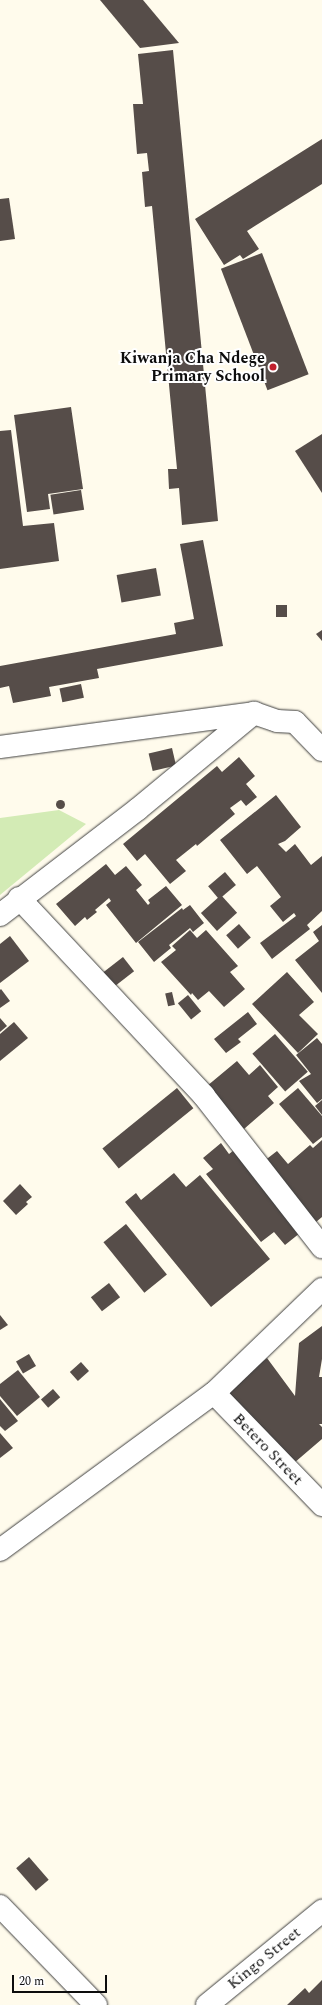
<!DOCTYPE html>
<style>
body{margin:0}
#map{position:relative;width:322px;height:2005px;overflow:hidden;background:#fffbec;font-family:Spectral,serif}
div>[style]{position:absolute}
.green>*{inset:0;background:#d3ebb5}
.building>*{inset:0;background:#564d49;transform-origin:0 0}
.round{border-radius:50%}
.roads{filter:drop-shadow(0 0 1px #404040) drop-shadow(0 0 1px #404040)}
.minor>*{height:22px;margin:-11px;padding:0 11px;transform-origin:11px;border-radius:11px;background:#fff}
.dots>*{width:11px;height:11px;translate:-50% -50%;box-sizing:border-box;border:2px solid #fff;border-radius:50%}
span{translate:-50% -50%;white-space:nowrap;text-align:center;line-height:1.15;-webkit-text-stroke:4px #fff;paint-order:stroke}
.poi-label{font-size:16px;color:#0d0d0d;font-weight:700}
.right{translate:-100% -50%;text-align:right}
.street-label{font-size:16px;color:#0d0d0d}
.scale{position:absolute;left:12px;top:1975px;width:95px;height:18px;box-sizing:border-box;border:2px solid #0d0d0d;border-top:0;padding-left:5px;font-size:12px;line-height:14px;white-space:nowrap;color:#0d0d0d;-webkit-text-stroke:3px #fff;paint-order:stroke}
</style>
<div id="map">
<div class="green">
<div style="clip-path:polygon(59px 810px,86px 824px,0 895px,0 818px)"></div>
</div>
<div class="building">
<div style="clip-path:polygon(100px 0,143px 0,179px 43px,140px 48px)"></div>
<div style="clip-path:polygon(173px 50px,218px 521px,182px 525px,179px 488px,169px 489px,168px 469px,177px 469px,152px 206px,145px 207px,142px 172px,149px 171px,147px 153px,137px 154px,133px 104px,143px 104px,138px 54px)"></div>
<div style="clip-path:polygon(322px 139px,322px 184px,247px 231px,259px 249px,243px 259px,240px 255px,224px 265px,195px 219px)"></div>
<div style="clip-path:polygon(9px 198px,15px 239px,0 241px,0 199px)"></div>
<div style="left:262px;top:253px;width:130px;height:44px;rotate:69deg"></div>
<div style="clip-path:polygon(71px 407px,83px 489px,48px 494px,50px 509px,27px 512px,14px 415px)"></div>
<div style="clip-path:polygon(11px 430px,23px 526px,54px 523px,59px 561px,0 569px,0 431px)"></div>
<div style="clip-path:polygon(322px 434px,322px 493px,295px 451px)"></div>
<div style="left:81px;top:490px;width:20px;height:31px;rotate:81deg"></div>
<div style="clip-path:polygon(203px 540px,223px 646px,97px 669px,99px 678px,49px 687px,51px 696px,13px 703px,9px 686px,0 688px,0 666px,176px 634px,174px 623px,194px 619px,180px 544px)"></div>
<div style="left:156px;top:568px;width:28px;height:40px;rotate:80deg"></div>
<div style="left:276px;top:605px;width:11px;height:12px"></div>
<div style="clip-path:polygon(322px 630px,322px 641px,316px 634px)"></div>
<div style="left:81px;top:684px;width:14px;height:22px;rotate:78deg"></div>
<div style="left:172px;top:748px;width:18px;height:24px;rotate:77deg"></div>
<div style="clip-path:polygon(239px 757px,255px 776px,246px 784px,257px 797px,246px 806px,241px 800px,230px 808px,235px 814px,197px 846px,196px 844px,176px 860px,186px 871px,170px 884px,145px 854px,137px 861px,123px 844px,217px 766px,222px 772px)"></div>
<div style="clip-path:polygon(276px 795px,301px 827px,285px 841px,278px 844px,286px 852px,295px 844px,311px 865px,322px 856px,322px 911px,307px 925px,310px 929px,272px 959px,260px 943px,296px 916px,294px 913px,283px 922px,270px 906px,281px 897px,257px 866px,247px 874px,220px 840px)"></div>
<div class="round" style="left:55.5px;top:799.5px;width:9px;height:9px"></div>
<div style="clip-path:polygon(106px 864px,115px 875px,126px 866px,142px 885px,136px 890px,148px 905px,150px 903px,148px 900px,166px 886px,182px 905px,136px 943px,106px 905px,111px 901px,109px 898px,95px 910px,97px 912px,87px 920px,85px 917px,75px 926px,56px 904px)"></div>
<div style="left:225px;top:872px;width:17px;height:22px;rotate:50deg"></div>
<div style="left:221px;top:895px;width:24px;height:27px;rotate:48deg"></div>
<div style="clip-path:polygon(190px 905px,204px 923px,193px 932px,190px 928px,169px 945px,171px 948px,154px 962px,138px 942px,182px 908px,183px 910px)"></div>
<div style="left:239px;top:924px;width:18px;height:17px;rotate:49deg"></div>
<div style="clip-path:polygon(322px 925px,322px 993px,295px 960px,319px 941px,313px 932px)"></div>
<div style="clip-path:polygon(190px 930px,197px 938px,206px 930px,238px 966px,230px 972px,245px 989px,224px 1007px,209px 991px,198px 1000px,192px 993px,191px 995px,161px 962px,176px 950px,172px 946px)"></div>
<div style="clip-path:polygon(10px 936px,29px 961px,0 983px,0 944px)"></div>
<div style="left:123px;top:957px;width:18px;height:29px;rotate:52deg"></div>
<div style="clip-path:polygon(287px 972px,314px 1002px,299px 1015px,318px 1034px,298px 1053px,252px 1004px)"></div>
<div style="clip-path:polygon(1px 989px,10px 1001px,0 1008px,0 990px)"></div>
<div style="left:172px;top:992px;width:13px;height:7px;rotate:77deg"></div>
<div style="left:188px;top:995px;width:21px;height:13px;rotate:51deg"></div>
<div style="clip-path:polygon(248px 1012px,257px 1024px,238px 1039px,241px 1042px,226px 1053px,214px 1039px)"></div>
<div style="clip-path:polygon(0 1018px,7px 1026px,0 1032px)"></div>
<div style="clip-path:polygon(14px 1022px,28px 1038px,0 1061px,0 1034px)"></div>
<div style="left:275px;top:1034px;width:50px;height:30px;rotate:49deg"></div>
<div style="clip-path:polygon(317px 1038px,322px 1044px,322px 1099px,317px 1103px,299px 1081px,311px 1074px,296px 1055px)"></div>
<div style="clip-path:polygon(237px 1061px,249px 1075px,260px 1065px,278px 1087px,268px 1096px,274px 1103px,244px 1129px,207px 1086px)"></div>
<div style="left:177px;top:1088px;width:26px;height:96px;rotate:51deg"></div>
<div style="clip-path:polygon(298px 1088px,322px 1116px,322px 1137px,313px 1144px,279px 1104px)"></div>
<div style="clip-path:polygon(322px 1100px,322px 1115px,315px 1106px)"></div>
<div style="clip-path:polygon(322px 1140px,322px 1217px,310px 1227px,259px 1165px,277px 1151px,288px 1164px,310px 1145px,313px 1148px)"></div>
<div style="clip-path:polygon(221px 1143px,229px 1154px,238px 1147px,305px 1229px,285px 1245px,274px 1232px,261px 1242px,206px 1174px,213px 1169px,203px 1158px)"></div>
<div style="clip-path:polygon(174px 1173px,186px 1187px,200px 1175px,270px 1259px,211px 1307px,125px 1202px,136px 1193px,141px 1200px)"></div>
<div style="clip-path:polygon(20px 1184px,32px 1197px,26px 1202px,28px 1204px,16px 1215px,3px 1201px)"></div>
<div style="left:126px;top:1224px;width:65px;height:29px;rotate:51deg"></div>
<div style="left:109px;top:1283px;width:18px;height:23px;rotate:52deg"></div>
<div style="clip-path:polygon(0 1315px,8px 1325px,0 1330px)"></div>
<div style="clip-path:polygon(322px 1326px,322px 1359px,319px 1377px,322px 1377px,322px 1424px,319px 1424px,322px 1427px,322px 1439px,294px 1463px,227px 1391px,267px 1358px,295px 1396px,299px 1343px)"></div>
<div style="left:29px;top:1354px;width:14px;height:15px;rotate:60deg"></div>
<div style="left:81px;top:1362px;width:12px;height:15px;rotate:48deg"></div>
<div style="clip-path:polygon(18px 1370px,40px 1397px,17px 1416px,0 1396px,0 1384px)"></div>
<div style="left:53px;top:1389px;width:11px;height:16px;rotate:49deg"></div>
<div style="clip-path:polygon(0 1399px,18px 1421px,5px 1431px,0 1426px)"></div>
<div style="clip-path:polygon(0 1433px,13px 1448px,0 1458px)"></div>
<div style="left:29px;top:1857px;width:30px;height:17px;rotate:49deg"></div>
<div style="clip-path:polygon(322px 1980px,322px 2005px,287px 2005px,305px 1988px,309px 1993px)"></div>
</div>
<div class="roads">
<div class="minor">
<div style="left:0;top:747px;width:256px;rotate:-7.6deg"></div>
<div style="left:254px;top:713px;width:24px;rotate:19deg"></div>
<div style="left:277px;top:721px;width:18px;rotate:3deg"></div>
<div style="left:295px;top:722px;width:39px;rotate:46deg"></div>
<div style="left:19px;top:898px;width:271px;rotate:46.9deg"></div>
<div style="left:204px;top:1096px;width:192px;rotate:52deg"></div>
<div style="left:0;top:915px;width:174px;rotate:-37.5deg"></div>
<div style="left:138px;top:809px;width:151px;rotate:-39.6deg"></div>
<div style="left:214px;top:1393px;width:156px;rotate:46deg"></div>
<div style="left:0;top:1550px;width:265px;rotate:-36.3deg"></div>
<div style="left:214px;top:1393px;width:150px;rotate:-43.9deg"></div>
<div style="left:0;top:1906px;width:138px;rotate:45.9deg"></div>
<div style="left:207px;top:2005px;width:149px;rotate:-39.3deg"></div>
</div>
</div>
<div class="dots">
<div style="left:273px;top:367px;background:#c1202e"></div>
</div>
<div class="poi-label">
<span class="right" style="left:265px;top:367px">Kiwanja Cha Ndege<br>Primary School</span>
</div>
<div class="street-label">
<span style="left:268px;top:1449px;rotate:46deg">Betero Street</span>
<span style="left:264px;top:1958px;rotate:-39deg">Kingo Street</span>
</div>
<div class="scale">20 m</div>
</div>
